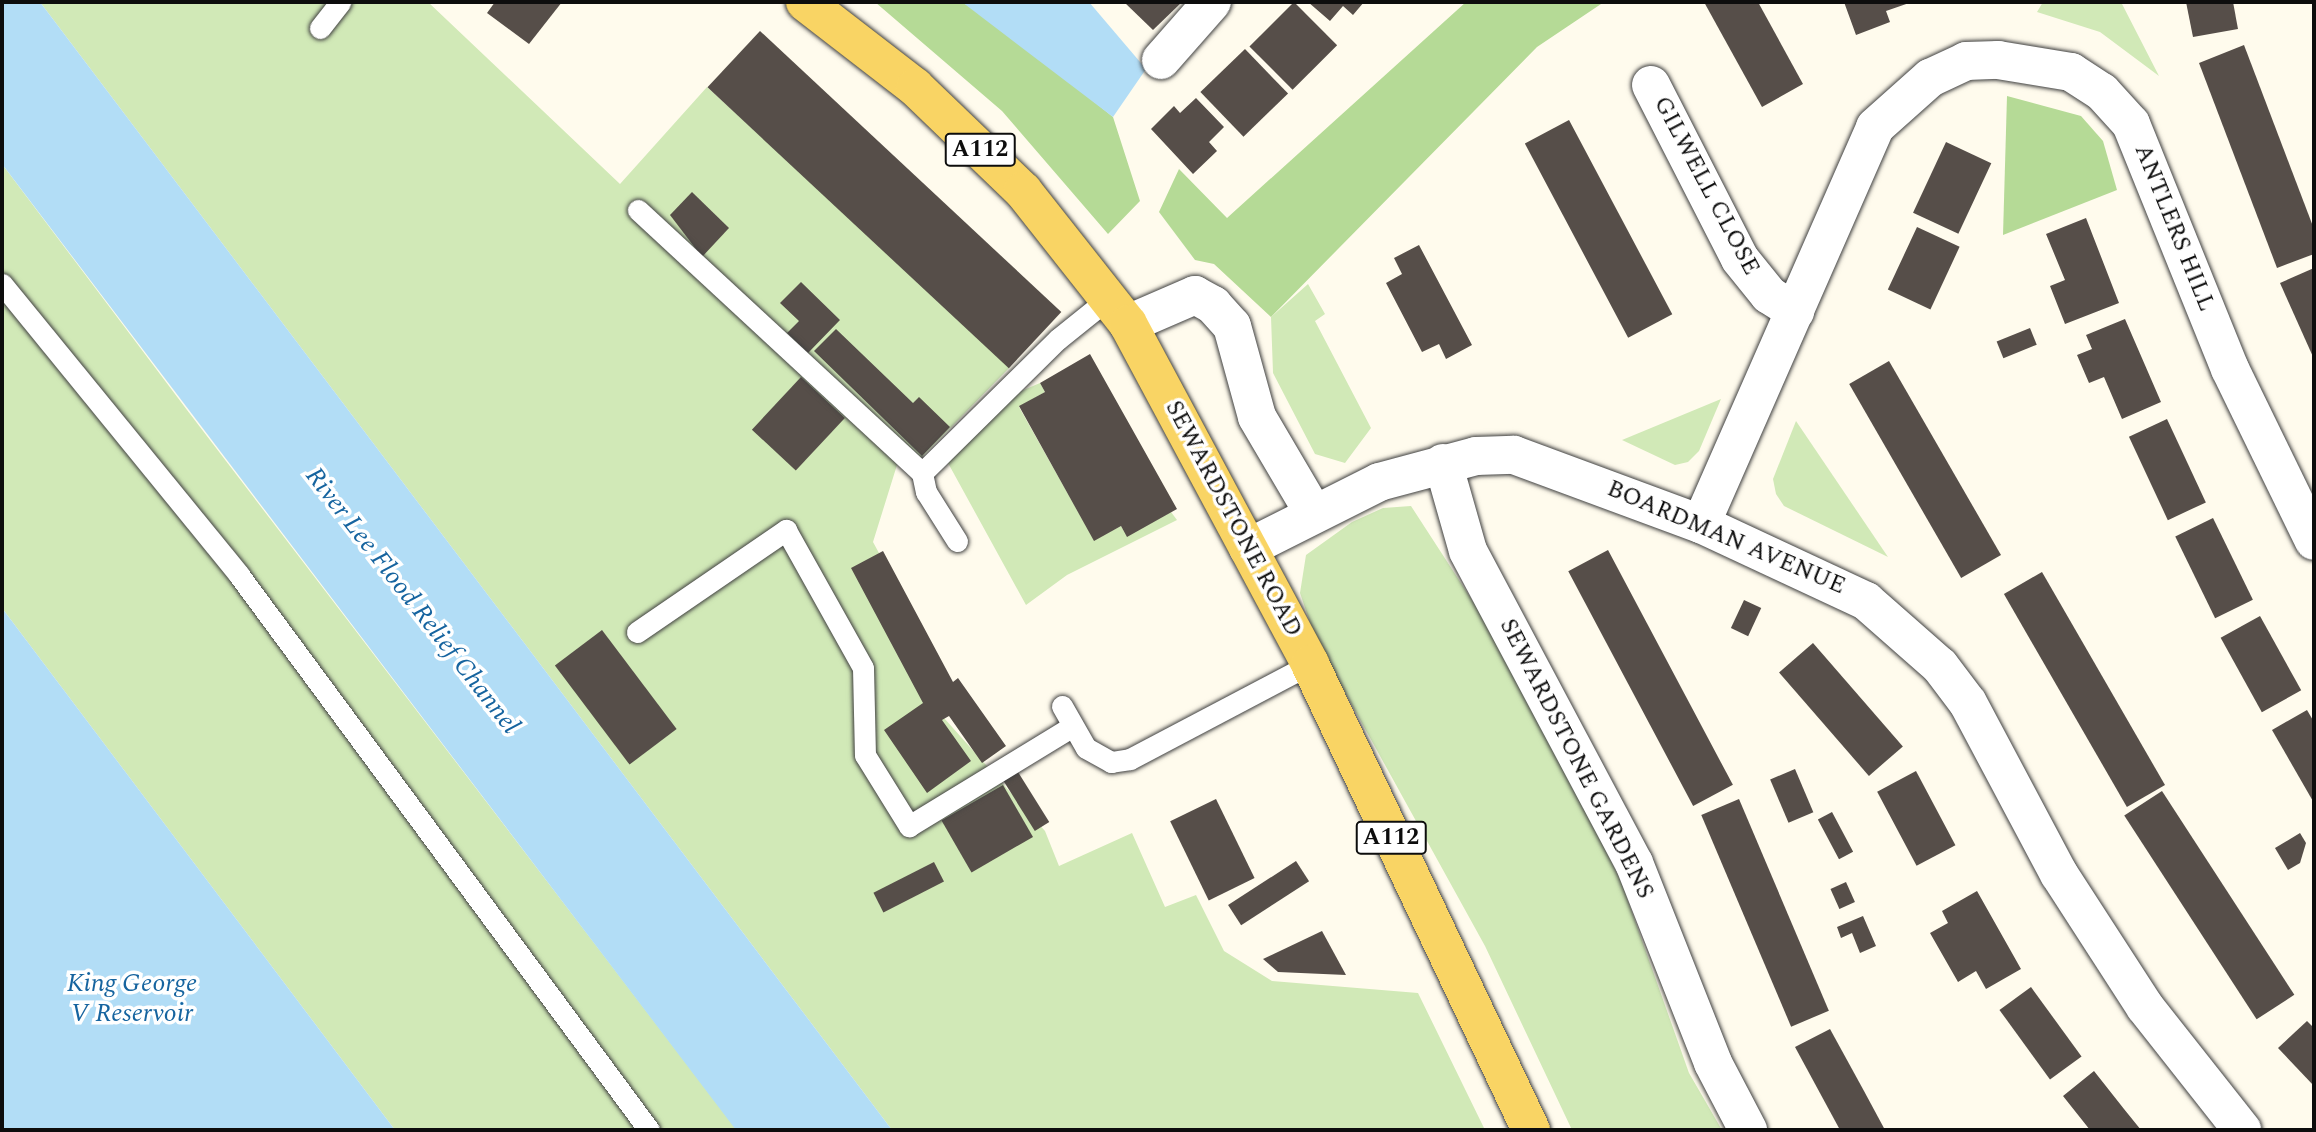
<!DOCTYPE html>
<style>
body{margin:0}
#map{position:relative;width:2316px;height:1132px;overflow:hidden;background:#fffbed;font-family:Spectral,serif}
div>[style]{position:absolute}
.green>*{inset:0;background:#d1e9b7}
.forest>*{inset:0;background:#b5da96}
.water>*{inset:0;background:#b2ddf6}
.building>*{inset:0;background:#564e49;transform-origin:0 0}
.roads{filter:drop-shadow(0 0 2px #404040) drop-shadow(0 0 2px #404040)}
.lane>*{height:21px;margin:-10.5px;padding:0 10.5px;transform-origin:10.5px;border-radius:10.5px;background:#fff}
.street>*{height:38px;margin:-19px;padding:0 19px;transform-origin:19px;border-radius:19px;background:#fff}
.primary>*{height:38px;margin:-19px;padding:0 19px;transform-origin:19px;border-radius:19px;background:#f9d464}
span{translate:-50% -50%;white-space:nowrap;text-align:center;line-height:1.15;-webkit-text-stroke:7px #fff;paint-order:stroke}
.shield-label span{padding:2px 5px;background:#fff;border:2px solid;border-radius:5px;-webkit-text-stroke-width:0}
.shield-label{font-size:23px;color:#0d0d0d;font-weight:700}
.street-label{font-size:24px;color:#0d0d0d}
.water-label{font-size:26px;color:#16649f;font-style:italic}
.frame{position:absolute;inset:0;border:4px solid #0d0d0d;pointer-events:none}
</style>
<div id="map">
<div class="green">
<div style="clip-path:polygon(40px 2px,428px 2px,620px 184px,707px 87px,1011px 366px,921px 458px,897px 465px,873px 542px,942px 669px,919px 690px,1045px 831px,1059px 866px,1132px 833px,1165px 907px,1196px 895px,1224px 951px,1272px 981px,1418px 993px,1485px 1130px,892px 1130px)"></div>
<div style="clip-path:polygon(2043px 2px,2121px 2px,2159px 76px,2100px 32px,2037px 12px)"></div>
<div style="clip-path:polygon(2px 164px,187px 410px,737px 1130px,395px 1130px,2px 608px)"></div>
<div style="clip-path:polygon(1308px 284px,1325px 314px,1315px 321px,1371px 428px,1345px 463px,1315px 454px,1273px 373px,1271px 317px)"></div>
<div style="clip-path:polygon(1040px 383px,1045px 392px,1019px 407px,1094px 540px,1121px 526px,1127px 536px,1171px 512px,1177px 520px,1067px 575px,1026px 605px,948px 463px,1014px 394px)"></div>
<div style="clip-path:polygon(1721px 399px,1699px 451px,1688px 462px,1675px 465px,1622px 440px)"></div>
<div style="clip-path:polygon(1796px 421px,1888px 557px,1784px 506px,1776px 494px,1773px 479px)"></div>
<div style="clip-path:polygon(1411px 506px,1533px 694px,1622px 884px,1689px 1073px,1722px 1130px,1572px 1130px,1485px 946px,1316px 640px,1300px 593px,1306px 555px,1352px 522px,1383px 508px)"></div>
</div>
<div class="forest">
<div style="clip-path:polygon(875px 2px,962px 2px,996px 23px,1113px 117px,1140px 201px,1108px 234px,1002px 111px)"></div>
<div style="clip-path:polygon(1466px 2px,1604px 2px,1537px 47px,1271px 317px,1214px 264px,1195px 260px,1159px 212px,1179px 169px,1227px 218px)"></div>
<div style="clip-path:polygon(2007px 96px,2081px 116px,2103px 141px,2117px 190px,2003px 235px)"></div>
</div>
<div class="water">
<div style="clip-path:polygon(2px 2px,40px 2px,892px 1130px,736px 1130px,2px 164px)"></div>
<div style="clip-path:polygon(962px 2px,1089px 2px,1146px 69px,1113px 117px)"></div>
<div style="clip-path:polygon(2px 608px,395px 1130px,2px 1130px)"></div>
</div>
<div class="building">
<div style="clip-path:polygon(495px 2px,562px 2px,529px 44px,487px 13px)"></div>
<div style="clip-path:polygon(1124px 2px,1182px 2px,1153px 30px)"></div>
<div style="left:1294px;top:2px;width:61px;height:63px;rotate:45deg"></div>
<div style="clip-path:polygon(1308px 2px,1364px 2px,1353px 15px,1343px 6px,1330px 21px)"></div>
<div style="clip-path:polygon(1704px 2px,1758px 2px,1803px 84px,1762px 107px)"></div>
<div style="clip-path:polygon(1844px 2px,1912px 2px,1886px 11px,1890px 22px,1856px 35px)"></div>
<div style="clip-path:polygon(2186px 2px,2233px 2px,2238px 29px,2193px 37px)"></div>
<div style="left:760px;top:31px;width:412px;height:77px;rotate:43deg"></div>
<div style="clip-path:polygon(2244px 45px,2314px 229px,2314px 254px,2277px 268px,2199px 63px)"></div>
<div style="left:1245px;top:49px;width:62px;height:62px;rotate:46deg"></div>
<div style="clip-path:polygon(1196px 98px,1224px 127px,1209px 142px,1217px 151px,1193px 174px,1151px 129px,1174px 106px,1180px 113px)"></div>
<div style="left:1569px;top:120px;width:220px;height:50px;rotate:62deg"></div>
<div style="left:1946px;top:142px;width:50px;height:78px;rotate:25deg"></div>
<div style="clip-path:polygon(692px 192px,729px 228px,702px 257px,670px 215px)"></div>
<div style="clip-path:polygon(2086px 218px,2119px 303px,2065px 324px,2050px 286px,2065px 280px,2046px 234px)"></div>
<div style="left:1917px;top:227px;width:47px;height:69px;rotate:25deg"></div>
<div style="clip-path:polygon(1419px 245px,1472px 345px,1446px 359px,1439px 344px,1422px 352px,1386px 283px,1402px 274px,1394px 258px)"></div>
<div style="clip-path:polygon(2314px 268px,2314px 359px,2280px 283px)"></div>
<div style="clip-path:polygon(801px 282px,840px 320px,808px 353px,787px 333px,799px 321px,780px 303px)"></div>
<div style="clip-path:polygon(2125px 319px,2161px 402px,2122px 419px,2104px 377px,2089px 383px,2077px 355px,2092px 349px,2086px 335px)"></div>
<div style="left:2030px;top:328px;width:18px;height:36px;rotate:68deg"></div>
<div style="clip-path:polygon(836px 329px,913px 403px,919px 397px,950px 427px,922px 456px,814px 351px)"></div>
<div style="clip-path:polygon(1090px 354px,1177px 509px,1127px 537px,1121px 526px,1094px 541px,1019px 406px,1045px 392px,1040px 383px)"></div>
<div style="left:1889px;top:361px;width:224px;height:46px;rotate:60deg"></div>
<div style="left:801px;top:377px;width:60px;height:72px;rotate:43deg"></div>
<div style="left:2167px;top:419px;width:92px;height:42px;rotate:65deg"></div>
<div style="left:2213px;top:518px;width:91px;height:42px;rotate:64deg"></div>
<div style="left:1608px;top:550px;width:266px;height:45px;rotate:62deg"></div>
<div style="clip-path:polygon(883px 551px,953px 682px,958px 678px,1006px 746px,982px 763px,949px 716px,942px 720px,971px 761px,927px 793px,884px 730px,923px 703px,851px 568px)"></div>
<div style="left:2042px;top:572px;width:246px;height:44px;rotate:60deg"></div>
<div style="left:1744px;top:600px;width:19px;height:31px;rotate:25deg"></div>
<div style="left:2260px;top:616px;width:85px;height:45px;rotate:61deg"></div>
<div style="left:602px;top:630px;width:124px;height:59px;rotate:53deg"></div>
<div style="left:1813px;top:643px;width:137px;height:45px;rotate:49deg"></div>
<div style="clip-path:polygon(2307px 710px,2314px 722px,2314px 803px,2272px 730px)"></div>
<div style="left:1795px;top:769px;width:47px;height:27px;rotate:67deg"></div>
<div style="left:1916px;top:771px;width:84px;height:44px;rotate:62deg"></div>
<div style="left:1018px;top:772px;width:59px;height:17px;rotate:58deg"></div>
<div style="left:1003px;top:785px;width:60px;height:71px;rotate:60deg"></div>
<div style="left:2162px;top:791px;width:243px;height:45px;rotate:57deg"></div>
<div style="left:1216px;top:799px;width:88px;height:51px;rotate:64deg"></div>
<div style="left:1739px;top:799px;width:230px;height:41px;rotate:67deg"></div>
<div style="left:1832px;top:812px;width:45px;height:16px;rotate:62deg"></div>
<div style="clip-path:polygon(2300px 833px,2306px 843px,2300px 863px,2288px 870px,2275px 848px)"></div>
<div style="left:1296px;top:861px;width:24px;height:81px;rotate:57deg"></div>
<div style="left:934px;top:862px;width:22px;height:68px;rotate:63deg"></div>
<div style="left:1846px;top:882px;width:22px;height:17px;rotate:66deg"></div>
<div style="clip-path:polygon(1977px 891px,2021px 969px,1986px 989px,1976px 971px,1958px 982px,1930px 933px,1948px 923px,1942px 911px)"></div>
<div style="clip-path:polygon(1863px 916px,1876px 946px,1860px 953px,1852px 933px,1841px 938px,1837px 927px)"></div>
<div style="clip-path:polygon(1322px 931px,1346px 975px,1278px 972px,1263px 959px)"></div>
<div style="left:2031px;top:987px;width:86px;height:39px;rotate:54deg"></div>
<div style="clip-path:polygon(2307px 1021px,2314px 1028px,2314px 1086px,2278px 1048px)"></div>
<div style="clip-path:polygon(1830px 1029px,1864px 1091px,1885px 1130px,1840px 1130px,1795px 1047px)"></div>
<div style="clip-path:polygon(2094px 1071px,2124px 1109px,2141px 1130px,2090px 1130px,2063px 1096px)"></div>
</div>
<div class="roads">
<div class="lane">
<div style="left:320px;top:28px;width:33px;rotate:-52deg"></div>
<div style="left:638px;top:210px;width:387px;rotate:42.8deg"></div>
<div style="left:2px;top:284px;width:375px;rotate:50.8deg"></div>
<div style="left:239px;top:575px;width:690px;rotate:53.55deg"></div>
<div style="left:957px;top:541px;width:58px;rotate:-122.3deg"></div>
<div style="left:926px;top:492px;width:19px;rotate:-102deg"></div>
<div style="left:922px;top:473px;width:191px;rotate:-44.6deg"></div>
<div style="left:1058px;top:339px;width:65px;rotate:-38.8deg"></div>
<div style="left:637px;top:632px;width:181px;rotate:-34.4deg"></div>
<div style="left:786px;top:530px;width:158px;rotate:60.8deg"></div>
<div style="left:863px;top:668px;width:87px;rotate:88.7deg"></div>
<div style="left:865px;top:755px;width:84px;rotate:58.2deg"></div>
<div style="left:909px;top:826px;width:192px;rotate:-31.4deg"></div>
<div style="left:1062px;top:706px;width:48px;rotate:60.3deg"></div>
<div style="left:1086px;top:748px;width:29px;rotate:29deg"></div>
<div style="left:1111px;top:762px;width:19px;rotate:-9deg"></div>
<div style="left:1130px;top:759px;width:204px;rotate:-27.8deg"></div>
</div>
<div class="street">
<div style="left:1161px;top:60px;width:77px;rotate:-48.7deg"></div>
<div style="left:1651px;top:85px;width:195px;rotate:62.9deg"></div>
<div style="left:1740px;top:259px;width:46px;rotate:51.1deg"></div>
<div style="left:1769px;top:295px;width:31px;rotate:32deg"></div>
<div style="left:1128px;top:324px;width:73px;rotate:-23.4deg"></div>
<div style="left:1195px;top:295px;width:21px;rotate:29deg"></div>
<div style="left:1213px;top:305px;width:28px;rotate:48deg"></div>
<div style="left:1232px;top:326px;width:94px;rotate:74.6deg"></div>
<div style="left:1257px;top:417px;width:110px;rotate:59.5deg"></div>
<div style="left:1443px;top:463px;width:91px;rotate:74.1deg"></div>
<div style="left:1468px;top:551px;width:353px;rotate:62deg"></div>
<div style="left:1634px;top:863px;width:215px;rotate:68.4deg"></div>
<div style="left:1713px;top:1063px;width:76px;rotate:62.4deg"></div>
<div style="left:1701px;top:524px;width:433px;rotate:-66.3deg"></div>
<div style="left:1875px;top:127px;width:74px;rotate:-41.7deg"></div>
<div style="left:1930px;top:78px;width:40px;rotate:-25deg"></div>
<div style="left:1966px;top:61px;width:32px;rotate:-2deg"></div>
<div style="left:1998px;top:60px;width:74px;rotate:9.3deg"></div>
<div style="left:2071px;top:72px;width:37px;rotate:33deg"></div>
<div style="left:2102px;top:92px;width:43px;rotate:47.8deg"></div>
<div style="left:2131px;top:124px;width:264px;rotate:68deg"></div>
<div style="left:2230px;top:369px;width:191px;rotate:64deg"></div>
<div style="left:1248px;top:548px;width:147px;rotate:-26.7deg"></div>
<div style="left:1379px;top:482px;width:100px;rotate:-15deg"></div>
<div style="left:1476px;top:456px;width:38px;rotate:-2deg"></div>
<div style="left:1514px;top:455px;width:199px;rotate:20.3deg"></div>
<div style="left:1701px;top:524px;width:182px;rotate:25deg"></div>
<div style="left:1866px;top:601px;width:98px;rotate:41.3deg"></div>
<div style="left:1940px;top:666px;width:46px;rotate:52.9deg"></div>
<div style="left:1968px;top:703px;width:194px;rotate:62deg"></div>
<div style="left:2059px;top:874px;width:158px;rotate:57.1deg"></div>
<div style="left:2145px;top:1007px;width:157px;rotate:51.7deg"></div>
</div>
<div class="primary">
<div style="left:805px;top:2px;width:139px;rotate:37.7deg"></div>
<div style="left:915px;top:87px;width:150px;rotate:43.9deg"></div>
<div style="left:1023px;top:191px;width:169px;rotate:51.7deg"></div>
<div style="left:1128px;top:324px;width:386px;rotate:61.8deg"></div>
<div style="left:1310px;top:664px;width:516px;rotate:64.63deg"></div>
</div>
</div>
<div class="shield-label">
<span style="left:980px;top:150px">A112</span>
<span style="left:1391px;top:838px">A112</span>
</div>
<div class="street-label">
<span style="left:1706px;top:186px;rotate:62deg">GILWELL CLOSE</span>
<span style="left:2174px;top:228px;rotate:68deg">ANTLERS HILL</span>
<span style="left:1233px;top:519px;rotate:62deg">SEWARDSTONE ROAD</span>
<span style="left:1726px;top:538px;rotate:23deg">BOARDMAN AVENUE</span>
<span style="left:1576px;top:759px;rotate:63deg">SEWARDSTONE GARDENS</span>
</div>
<div class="water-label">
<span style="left:412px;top:601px;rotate:52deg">River Lee Flood Relief Channel</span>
<span style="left:132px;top:999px">King George<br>V Reservoir</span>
</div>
<div class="frame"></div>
</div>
